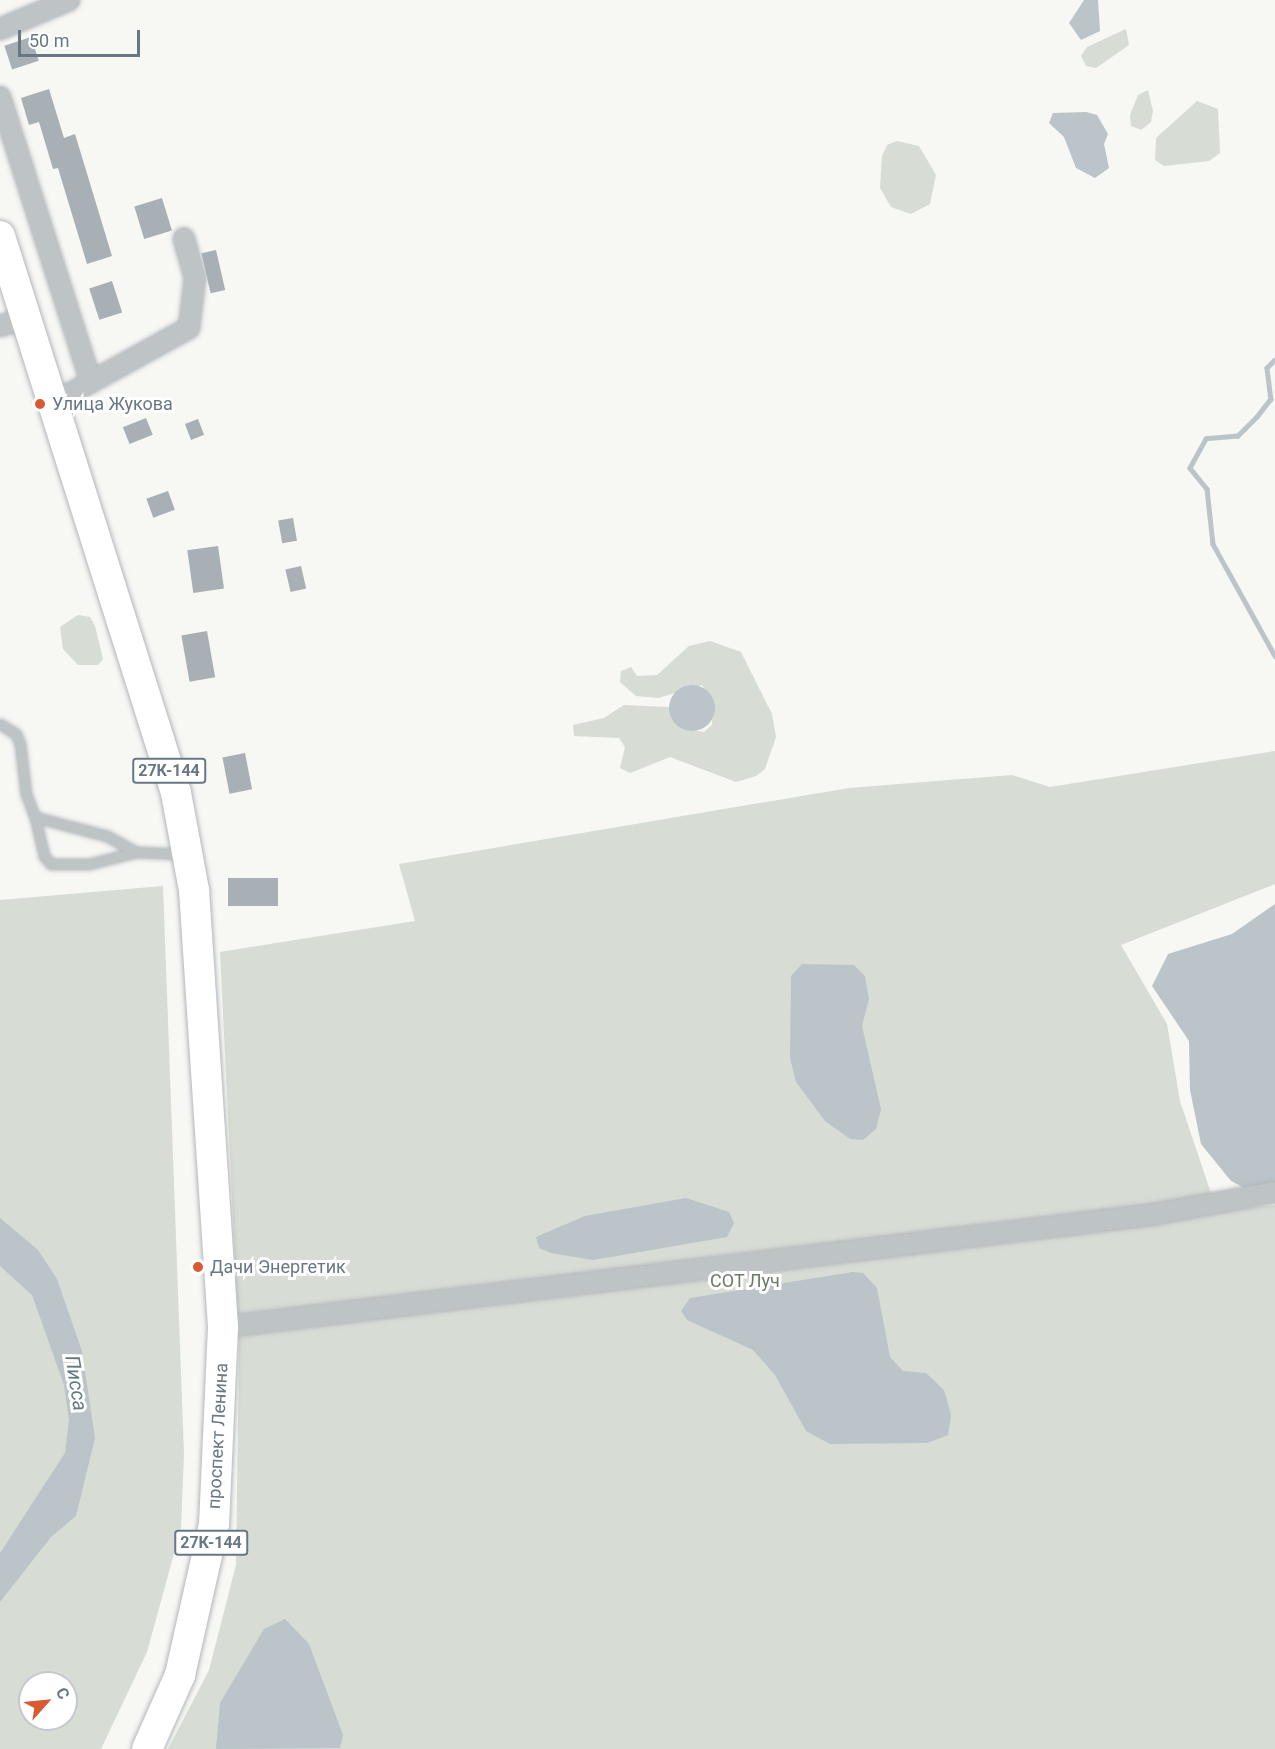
<!DOCTYPE html>
<meta charset="utf-8">
<style>
body{margin:0}
#map{position:relative;width:1275px;height:1749px;overflow:hidden;background:#f7f7f4;font-family:Roboto,sans-serif}
div>[style]{position:absolute}
.green>*{inset:0;background:#d7dcd4}
.water>*{inset:0;background:#bac4c9}
.round{border-radius:50%}
.stream>*{height:4.5px;margin:-2.25px;padding:0 2.25px;transform-origin:2.25px;border-radius:2.25px;background:#bac4c9}
.building>*{inset:0;background:#a8b0b5;transform-origin:0 0}
.roads{filter:drop-shadow(0 0 2px #b2b7bb) drop-shadow(0 0 2px #b2b7bb)}
.service>*{height:9px;margin:-4.5px;padding:0 4.5px;transform-origin:4.5px;border-radius:4.5px;background:#bec3c6}
.minor>*{height:20px;margin:-10px;padding:0 10px;transform-origin:10px;border-radius:10px;background:#bec3c6}
.primary>*{height:30px;margin:-15px;padding:0 15px;transform-origin:15px;border-radius:15px;background:#fff}
.dots>*{width:16px;height:16px;translate:-50% -50%;box-sizing:border-box;border:3px solid #fff;border-radius:50%}
span{translate:-50% -50%;white-space:nowrap;text-align:center;line-height:1.15;-webkit-text-stroke:6px #fff;paint-order:stroke}
.shield-label span{padding:2px 4px;background:#fff;border:2px solid;border-radius:4px;-webkit-text-stroke-width:0}
.shield-label{font-size:16px;color:#687784;font-weight:700}
.poi-label{font-size:18px;color:#687784}
.left{translate:0 -50%;text-align:left}
.park-label{font-size:18px;color:#6b7b66}
.street-label{font-size:18px;color:#687784}
.water-label{font-size:20px;color:#63787f;font-style:italic}
.north{position:absolute;left:18px;top:1671px;width:60px;height:60px;box-sizing:border-box;background:#fff;border:2px solid #c3c9ce;border-radius:50%;rotate:63deg;font-size:16px;font-weight:700;line-height:24px;text-align:center;color:#687784}
.north::after{content:'';display:block;margin:auto;width:21px;height:27px;background:#d95a32;clip-path:polygon(50% 0,100% 100%,50% 72%,0 100%)}
.scale{position:absolute;left:18px;top:30px;width:122px;height:27px;box-sizing:border-box;border:3px solid #687784;border-top:0;padding-left:8px;font-size:18px;line-height:21px;white-space:nowrap;color:#687784;-webkit-text-stroke:4px #fff;paint-order:stroke}
</style>
<div id="map">
<div class="green">
<div style="clip-path:polygon(1126px 29px,1129px 45px,1096px 68px,1086px 66px,1081px 56px,1087px 47px)"></div>
<div style="clip-path:polygon(1148px 90px,1153px 111px,1151px 122px,1141px 130px,1131px 126px,1130px 115px,1138px 95px)"></div>
<div style="clip-path:polygon(1197px 101px,1218px 109px,1220px 153px,1209px 161px,1164px 166px,1155px 160px,1156px 138px)"></div>
<div style="clip-path:polygon(897px 141px,919px 146px,936px 175px,930px 204px,911px 214px,891px 207px,880px 188px,882px 156px,887px 145px)"></div>
<div style="clip-path:polygon(78px 615px,90px 617px,95px 626px,103px 659px,98px 665px,78px 665px,63px 649px,60px 627px)"></div>
<div style="clip-path:polygon(710px 641px,741px 652px,772px 714px,776px 737px,765px 769px,756px 776px,736px 782px,670px 757px,630px 773px,620px 768px,625px 747px,619px 738px,574px 736px,573px 725px,604px 718px,624px 705px,668px 707px,692px 730px,704px 732px,712px 725px,713px 703px,702px 685px,658px 698px,636px 696px,620px 682px,621px 671px,631px 667px,637px 676px,657px 675px,689px 646px)"></div>
<div style="clip-path:polygon(1275px 751px,1275px 884px,1121px 945px,1167px 1024px,1180px 1101px,1217px 1211px,1275px 1205px,1275px 1749px,168px 1749px,209px 1670px,236px 1565px,239px 1342px,220px 952px,415px 921px,399px 864px,849px 788px,1012px 775px,1050px 787px)"></div>
<div style="clip-path:polygon(evenodd,163px 886px,184px 1454px,181px 1528px,147px 1652px,101px 1749px,0 1749px,0 900px,163px 886px,30px 1683px,66px 1683px,66px 1719px,30px 1719px,30px 1683px)"></div>
</div>
<div class="water">
<div style="clip-path:polygon(1084px 0,1098px 0,1100px 31px,1081px 40px,1069px 23px)"></div>
<div style="clip-path:polygon(1086px 112px,1097px 115px,1108px 134px,1104px 144px,1109px 168px,1095px 178px,1076px 168px,1064px 137px,1049px 123px,1053px 113px)"></div>
<div class="round" style="left:669px;top:685px;width:46px;height:46px"></div>
<div style="clip-path:polygon(1275px 904px,1275px 1187px,1250px 1191px,1231px 1181px,1201px 1144px,1190px 1090px,1189px 1041px,1152px 986px,1168px 954px,1232px 934px)"></div>
<div style="clip-path:polygon(802px 964px,854px 965px,865px 976px,869px 999px,862px 1026px,881px 1109px,876px 1129px,863px 1140px,850px 1139px,825px 1121px,796px 1082px,790px 1058px,791px 976px)"></div>
<div style="clip-path:polygon(686px 1198px,729px 1212px,734px 1223px,727px 1237px,593px 1260px,551px 1253px,539px 1248px,536px 1237px,585px 1216px)"></div>
<div style="clip-path:polygon(0 1218px,38px 1250px,57px 1279px,82px 1351px,95px 1438px,76px 1516px,51px 1537px,0 1602px,0 1553px,65px 1453px,69px 1420px,64px 1385px,32px 1295px,0 1266px)"></div>
<div style="clip-path:polygon(853px 1272px,863px 1273px,877px 1288px,890px 1357px,903px 1371px,926px 1373px,944px 1390px,951px 1415px,948px 1435px,927px 1443px,830px 1444px,806px 1431px,775px 1375px,753px 1350px,687px 1320px,681px 1311px,690px 1298px)"></div>
<div style="clip-path:polygon(285px 1619px,309px 1644px,343px 1735px,340px 1748px,216px 1749px,220px 1703px,264px 1629px)"></div>
</div>
<div class="stream">
<div style="left:1275px;top:360px;width:11px;rotate:135deg"></div>
<div style="left:1267px;top:368px;width:31px;rotate:83deg"></div>
<div style="left:1271px;top:399px;width:23px;rotate:128deg"></div>
<div style="left:1257px;top:417px;width:27px;rotate:135deg"></div>
<div style="left:1238px;top:436px;width:32px;rotate:175deg"></div>
<div style="left:1206px;top:439px;width:33px;rotate:119deg"></div>
<div style="left:1190px;top:468px;width:27px;rotate:51deg"></div>
<div style="left:1207px;top:489px;width:55px;rotate:83.8deg"></div>
<div style="left:1213px;top:544px;width:128px;rotate:61deg"></div>
</div>
<div class="building">
<div style="left:31px;top:37px;width:25px;height:28px;rotate:72deg"></div>
<div style="clip-path:polygon(49px 89px,64px 138px,75px 134px,112px 256px,87px 264px,58px 168px,53px 169px,39px 122px,29px 125px,21px 98px)"></div>
<div style="left:162px;top:198px;width:34px;height:29px;rotate:73deg"></div>
<div style="left:216px;top:250px;width:41px;height:15px;rotate:77deg"></div>
<div style="left:112px;top:281px;width:33px;height:24px;rotate:72deg"></div>
<div style="left:146px;top:418px;width:18px;height:25px;rotate:68deg"></div>
<div style="left:198px;top:419px;width:17px;height:14px;rotate:69deg"></div>
<div style="left:168px;top:491px;width:20px;height:23px;rotate:70deg"></div>
<div style="left:293px;top:518px;width:23px;height:15px;rotate:80deg"></div>
<div style="left:218px;top:546px;width:43px;height:31px;rotate:82deg"></div>
<div style="left:301px;top:566px;width:23px;height:16px;rotate:77deg"></div>
<div style="left:207px;top:631px;width:47px;height:26px;rotate:80deg"></div>
<div style="left:245px;top:753px;width:37px;height:23px;rotate:79deg"></div>
<div style="left:228px;top:878px;width:50px;height:28px"></div>
</div>
<div class="roads">
<div class="service">
<div style="left:0;top:724px;width:19px;rotate:32deg"></div>
<div style="left:16px;top:734px;width:11px;rotate:68deg"></div>
<div style="left:20px;top:744px;width:50px;rotate:83.2deg"></div>
<div style="left:26px;top:794px;width:25px;rotate:69deg"></div>
<div style="left:35px;top:817px;width:74px;rotate:14.8deg"></div>
<div style="left:107px;top:836px;width:33px;rotate:29deg"></div>
<div style="left:35px;top:817px;width:40px;rotate:77deg"></div>
<div style="left:44px;top:856px;width:11px;rotate:49deg"></div>
<div style="left:51px;top:864px;width:38px"></div>
<div style="left:89px;top:864px;width:49px;rotate:-14.3deg"></div>
<div style="left:136px;top:852px;width:47px;rotate:2.4deg"></div>
</div>
<div class="minor">
<div style="left:0;top:29px;width:75px;rotate:-22.8deg"></div>
<div style="left:0;top:97px;width:299px;rotate:72.3deg"></div>
<div style="left:91px;top:382px;width:43px;rotate:151.1deg"></div>
<div style="left:0;top:326px;width:27px;rotate:-17deg"></div>
<div style="left:91px;top:382px;width:112px;rotate:-28.9deg"></div>
<div style="left:189px;top:328px;width:50px;rotate:-83.2deg"></div>
<div style="left:195px;top:278px;width:41px;rotate:-105.8deg"></div>
<div style="left:223px;top:1327px;width:933px;rotate:-6.9deg"></div>
<div style="left:1149px;top:1215px;width:128px;rotate:-10.3deg"></div>
</div>
<div class="primary">
<div style="left:0;top:236px;width:584px;rotate:72.46deg"></div>
<div style="left:176px;top:793px;width:99px;rotate:79.5deg"></div>
<div style="left:194px;top:890px;width:438px;rotate:86.2deg"></div>
<div style="left:223px;top:1327px;width:197px;rotate:92.6deg"></div>
<div style="left:214px;top:1524px;width:155px;rotate:102.7deg"></div>
<div style="left:180px;top:1675px;width:81px;rotate:114deg"></div>
</div>
</div>
<div class="dots">
<div style="left:40px;top:404px;background:#d95a32"></div>
<div style="left:198px;top:1267px;background:#d95a32"></div>
</div>
<div class="shield-label">
<span style="left:169px;top:771px">27К-144</span>
<span style="left:211px;top:1543px">27К-144</span>
</div>
<div class="poi-label">
<span class="left" style="left:52px;top:404px">Улица Жукова</span>
<span class="left" style="left:210px;top:1267px">Дачи Энергетик</span>
</div>
<div class="park-label">
<span style="left:745px;top:1281px">СОТ Луч</span>
</div>
<div class="street-label">
<span style="left:218px;top:1436px;rotate:-87deg">проспект Ленина</span>
</div>
<div class="water-label">
<span style="left:76px;top:1383px;rotate:81deg">Писса</span>
</div>
<div class="north">С</div>
<div class="scale">50 m</div>
</div>
